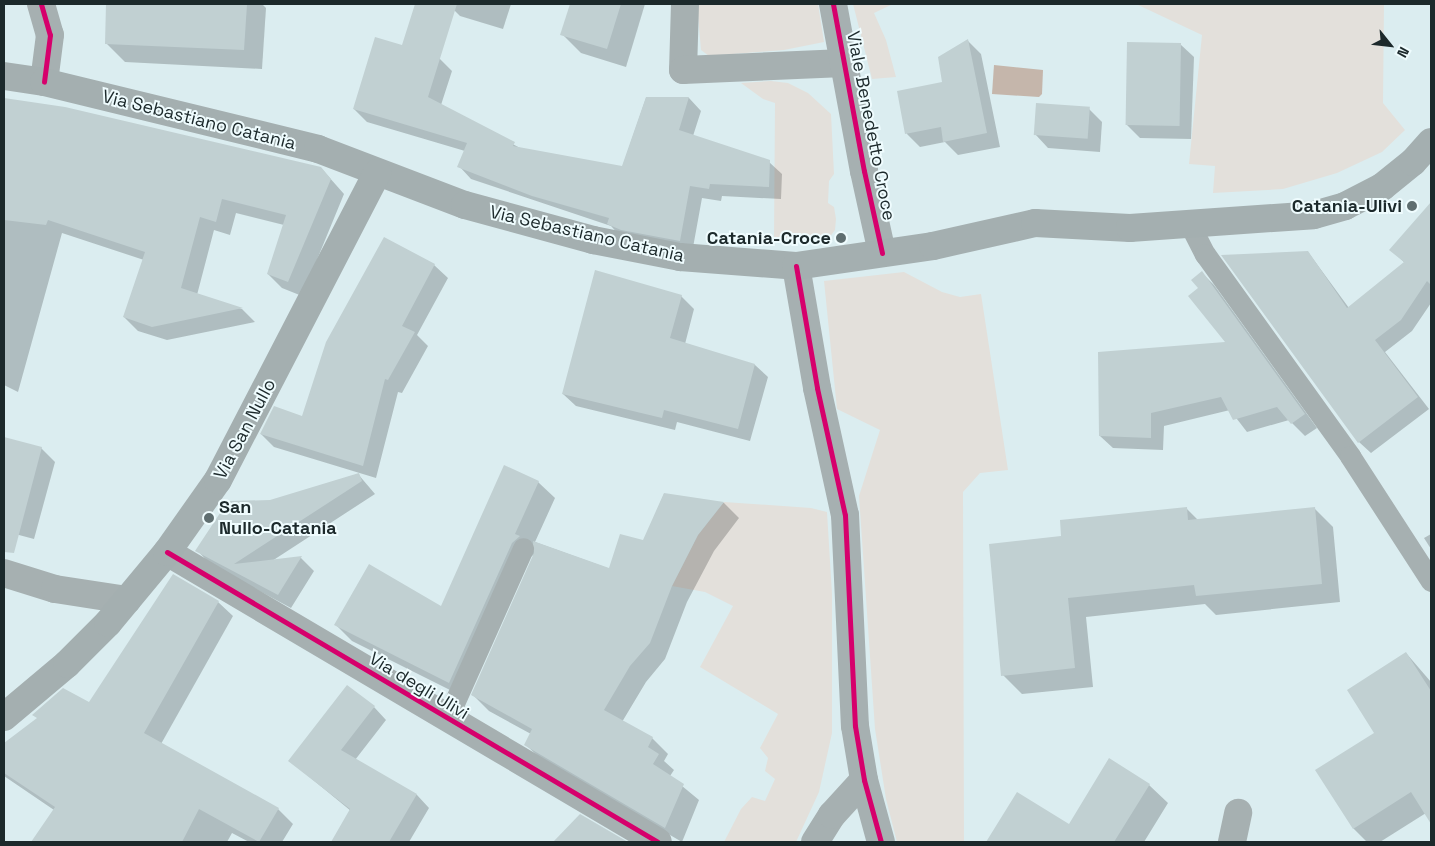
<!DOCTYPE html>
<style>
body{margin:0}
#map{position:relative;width:1435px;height:846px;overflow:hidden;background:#dbedf0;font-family:"Space Grotesk",sans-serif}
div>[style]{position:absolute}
.green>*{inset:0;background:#e3e0db}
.water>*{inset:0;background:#c5b6ab}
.shadow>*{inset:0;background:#0003}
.building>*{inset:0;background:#c1d0d2;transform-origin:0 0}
.service>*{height:21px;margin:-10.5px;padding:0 10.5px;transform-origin:10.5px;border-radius:10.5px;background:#a6b0b1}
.minor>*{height:28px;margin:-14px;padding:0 14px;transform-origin:14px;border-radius:14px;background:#a6b0b1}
.secondary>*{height:28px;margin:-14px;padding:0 14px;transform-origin:14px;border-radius:14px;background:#a4afb0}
.cycleway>*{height:5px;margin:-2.5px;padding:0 2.5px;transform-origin:2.5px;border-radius:2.5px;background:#d6006c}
.dots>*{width:14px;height:14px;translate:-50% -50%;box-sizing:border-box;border:2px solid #effcfe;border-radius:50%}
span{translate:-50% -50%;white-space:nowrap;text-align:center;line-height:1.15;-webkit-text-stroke:4px #effcfe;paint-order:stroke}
.street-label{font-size:18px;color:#1c292b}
.poi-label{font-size:18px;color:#1c292b;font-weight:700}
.right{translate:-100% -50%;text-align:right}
.left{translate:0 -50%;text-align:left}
.frame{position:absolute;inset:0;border:5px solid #1c292b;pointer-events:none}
.north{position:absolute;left:1365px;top:20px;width:50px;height:50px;-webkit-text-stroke:4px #effcfe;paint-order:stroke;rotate:119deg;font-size:14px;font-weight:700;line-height:20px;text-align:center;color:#1c292b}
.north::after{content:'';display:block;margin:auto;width:18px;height:22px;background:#1c292b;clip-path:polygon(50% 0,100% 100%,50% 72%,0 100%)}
</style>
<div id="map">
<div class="green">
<div style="clip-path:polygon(697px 4px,818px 4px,824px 42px,784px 50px,709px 56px,701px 50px)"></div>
<div style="clip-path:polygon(853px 4px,893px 4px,874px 13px,886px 40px,896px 77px,872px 79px)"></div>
<div style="clip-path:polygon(1136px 4px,1384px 4px,1383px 103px,1405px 130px,1382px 152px,1337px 173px,1283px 189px,1213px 193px,1215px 166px,1189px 164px,1202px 35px)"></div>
<div style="clip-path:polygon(771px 81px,788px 83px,808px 93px,831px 114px,834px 174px,829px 181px,828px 203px,834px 207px,836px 219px,835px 230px,829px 238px,774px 238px,775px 103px,763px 99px,741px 83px)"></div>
<div style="clip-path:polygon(904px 272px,942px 292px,960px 297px,981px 294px,1008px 470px,980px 473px,963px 492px,964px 842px,897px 842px,886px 799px,875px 729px,859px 496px,880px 430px,837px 409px,824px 281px)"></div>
<div style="clip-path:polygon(724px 502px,811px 508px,827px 512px,832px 594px,832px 733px,819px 792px,796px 842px,724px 842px,741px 809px,752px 797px,765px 801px,775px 779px,765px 771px,768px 758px,760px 748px,778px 714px,700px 667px,733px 606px,705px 592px,672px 586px,698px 535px)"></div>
</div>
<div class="water">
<div style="clip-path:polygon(994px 65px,1043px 70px,1042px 94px,1039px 97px,992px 94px)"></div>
</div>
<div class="shadow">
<div style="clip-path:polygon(108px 4px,262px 4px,266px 8px,262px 69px,125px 62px,106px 43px)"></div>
<div style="clip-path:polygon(448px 4px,511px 4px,503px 29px,460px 16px)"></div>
<div style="clip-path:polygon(571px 4px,645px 4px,626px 67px,581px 53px,562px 34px)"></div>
<div style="clip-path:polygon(968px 41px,981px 54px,1000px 147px,958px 155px,945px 142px,920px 147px,907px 134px,898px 92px,944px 83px)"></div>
<div style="clip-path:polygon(1180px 44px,1194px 57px,1191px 139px,1140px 138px,1126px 124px)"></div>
<div style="clip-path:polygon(439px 58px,452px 71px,441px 105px,520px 148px,622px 168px,646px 98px,689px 98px,701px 111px,693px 136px,769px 162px,782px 174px,781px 199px,722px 196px,721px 201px,702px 198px,692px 253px,621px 237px,611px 226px,471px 179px,459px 166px,465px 151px,367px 122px,354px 109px)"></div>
<div style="clip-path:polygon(4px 101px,65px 108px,321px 168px,344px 194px,302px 296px,282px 288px,268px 274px,284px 225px,236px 213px,230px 235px,214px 230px,197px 295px,242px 309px,255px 322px,167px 340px,138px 331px,124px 317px,144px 260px,62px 233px,18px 392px,4px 385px)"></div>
<div style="clip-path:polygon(1089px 109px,1102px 122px,1100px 152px,1048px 148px,1035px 134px)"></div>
<div style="clip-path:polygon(1431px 204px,1431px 303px,1412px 331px,1385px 352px,1429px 409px,1371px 453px,1359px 442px,1308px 252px,1349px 308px,1405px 263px,1391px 250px)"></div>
<div style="clip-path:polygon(434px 265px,448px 278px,417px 335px,428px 346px,402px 393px,398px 392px,376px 478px,274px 447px,261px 434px,303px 417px)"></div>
<div style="clip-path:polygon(1202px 273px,1214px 285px,1317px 428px,1305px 436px,1289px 420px,1247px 432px,1230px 410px,1164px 426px,1163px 450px,1113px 448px,1100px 436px,1227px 343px,1200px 288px)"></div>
<div style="clip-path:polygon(681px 296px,694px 309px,685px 344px,755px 365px,768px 377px,750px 441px,677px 422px,675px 430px,576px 406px,563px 394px)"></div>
<div style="clip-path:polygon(4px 438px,41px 448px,55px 462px,34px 539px,4px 531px)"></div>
<div style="clip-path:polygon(358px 474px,375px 494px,272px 561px,301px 558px,314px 571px,291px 608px,210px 564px,197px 550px,270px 501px)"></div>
<div style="clip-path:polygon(538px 482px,555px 498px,535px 542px,610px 569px,644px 541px,664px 494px,724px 503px,739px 518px,714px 551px,687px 602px,665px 659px,646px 682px,622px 722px,652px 738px,668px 754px,664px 761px,674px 770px,670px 776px,699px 800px,682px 842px,542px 760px,526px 745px,531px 734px,489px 711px,473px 695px,536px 553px,534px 543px,532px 549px,536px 553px,528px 559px,466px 698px,352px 641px,335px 624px,442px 608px)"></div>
<div style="clip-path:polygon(1186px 508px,1198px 520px,1314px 508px,1333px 527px,1340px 602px,1216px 615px,1205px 604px,1086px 617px,1093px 687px,1022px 694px,1003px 675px,1063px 537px)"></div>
<div style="clip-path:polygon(1431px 534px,1431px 549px,1424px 538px)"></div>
<div style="clip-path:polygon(218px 602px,233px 616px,161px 744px,278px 809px,293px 824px,282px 842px,249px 842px,232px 833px,227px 842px,33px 842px,54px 810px,4px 776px,4px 744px,38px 719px,89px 703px)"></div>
<div style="clip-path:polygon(1406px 653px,1431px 682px,1431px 822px,1426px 813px,1380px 842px,1367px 842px,1353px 828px,1376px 733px)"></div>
<div style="clip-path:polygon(374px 707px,386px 720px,355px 760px,417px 795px,429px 808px,409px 842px,333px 842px,351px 811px,290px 761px)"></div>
<div style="clip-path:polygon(1149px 785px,1168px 803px,1144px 842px,988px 841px,1069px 826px)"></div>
<div style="clip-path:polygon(580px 815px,625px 842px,555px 842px)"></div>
</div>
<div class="building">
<div style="clip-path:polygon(106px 4px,247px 4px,244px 50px,105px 44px)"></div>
<div style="clip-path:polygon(415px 4px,457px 4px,428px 97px,515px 142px,513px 146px,622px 166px,646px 97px,689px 97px,679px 130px,770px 160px,769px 187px,710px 184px,709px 189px,690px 186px,680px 241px,621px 230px,607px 224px,609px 218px,532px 196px,457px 167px,467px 143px,353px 109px,375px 37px,402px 45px)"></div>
<div style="clip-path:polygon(570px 4px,621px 4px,607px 49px,560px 35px)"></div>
<div style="clip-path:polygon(968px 39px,987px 133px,943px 142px,941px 127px,905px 134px,897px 91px,942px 82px,938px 57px)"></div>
<div style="left:1127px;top:42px;width:54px;height:83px;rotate:1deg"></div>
<div style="clip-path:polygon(4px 98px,65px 107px,321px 167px,331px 179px,288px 282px,267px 274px,286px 215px,222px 199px,216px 222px,200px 217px,181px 288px,243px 308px,152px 327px,123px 317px,145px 252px,48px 220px,46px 225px,4px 220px)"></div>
<div style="left:1036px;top:103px;width:54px;height:32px;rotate:4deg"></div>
<div style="clip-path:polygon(1431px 202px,1431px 285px,1427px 281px,1401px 320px,1375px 340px,1418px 397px,1358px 443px,1221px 255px,1308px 251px,1347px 308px,1404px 262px,1389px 250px)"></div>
<div style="clip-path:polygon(384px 237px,435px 264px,402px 326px,415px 332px,388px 380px,385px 379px,363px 466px,260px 434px,274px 406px,302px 416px,326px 342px)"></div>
<div style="clip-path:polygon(595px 270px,682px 295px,670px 338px,755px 364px,738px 429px,664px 410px,662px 418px,562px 394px)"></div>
<div style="clip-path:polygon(1202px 271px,1305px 414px,1291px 424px,1277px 407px,1233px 420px,1221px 397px,1151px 413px,1151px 438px,1099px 436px,1098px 352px,1225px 342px,1188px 296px,1198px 288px,1191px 280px)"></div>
<div style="clip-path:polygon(4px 437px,42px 447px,14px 553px,4px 552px)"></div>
<div style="clip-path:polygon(504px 465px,539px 481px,515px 534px,520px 536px,512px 543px,449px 683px,334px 625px,369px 564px,441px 606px)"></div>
<div style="clip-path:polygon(359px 473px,362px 481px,234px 564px,302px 556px,278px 595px,195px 551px,228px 501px,270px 500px)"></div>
<div style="clip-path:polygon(664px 493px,724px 502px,698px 535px,672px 586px,650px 643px,630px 666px,604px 710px,653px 737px,648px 747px,659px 754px,653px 764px,684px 784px,665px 828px,524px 745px,532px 729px,471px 695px,534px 553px,533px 541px,609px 568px,620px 534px,643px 540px)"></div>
<div style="clip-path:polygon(1187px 507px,1188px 520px,1315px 507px,1322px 584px,1196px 596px,1194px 585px,1068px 598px,1075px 668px,1001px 676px,989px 544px,1061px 536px,1060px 520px)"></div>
<div style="clip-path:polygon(173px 574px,219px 601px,144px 733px,279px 808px,259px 842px,199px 809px,182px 842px,31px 842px,55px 807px,4px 773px,4px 743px,37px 718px,32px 715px,63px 688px,89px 702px)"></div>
<div style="clip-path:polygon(1406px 652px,1431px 691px,1431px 824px,1411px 792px,1353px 829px,1315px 770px,1374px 733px,1347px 690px)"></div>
<div style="clip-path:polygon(347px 685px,375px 706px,341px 750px,417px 794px,389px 842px,331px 842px,350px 809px,288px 761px)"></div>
<div style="clip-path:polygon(1109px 758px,1150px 784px,1114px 842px,986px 842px,1017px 792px,1069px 824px)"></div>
<div style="clip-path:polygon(580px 814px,628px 842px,553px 842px)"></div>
</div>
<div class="service">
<div style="left:1190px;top:225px;width:33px;rotate:63deg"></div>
<div style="left:1205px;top:254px;width:249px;rotate:54.3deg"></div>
<div style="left:1350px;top:456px;width:149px;rotate:57.1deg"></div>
<div style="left:447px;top:719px;width:187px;rotate:-66deg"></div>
</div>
<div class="minor">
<div style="left:41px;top:4px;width:32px;rotate:74deg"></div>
<div style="left:50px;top:35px;width:47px;rotate:97.3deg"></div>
<div style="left:685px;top:4px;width:66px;rotate:91.7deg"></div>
<div style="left:683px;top:70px;width:161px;rotate:-2.5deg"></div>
<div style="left:833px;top:4px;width:170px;rotate:79.5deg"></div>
<div style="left:864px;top:171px;width:84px;rotate:77.6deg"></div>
<div style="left:796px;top:266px;width:124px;rotate:80.2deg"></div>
<div style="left:817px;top:388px;width:130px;rotate:77.6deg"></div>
<div style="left:845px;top:515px;width:211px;rotate:87.3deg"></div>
<div style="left:855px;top:726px;width:55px;rotate:80.5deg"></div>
<div style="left:864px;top:780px;width:64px;rotate:74.7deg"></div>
<div style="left:167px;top:552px;width:570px;rotate:30.57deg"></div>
<div style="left:4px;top:573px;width:53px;rotate:17.4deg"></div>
<div style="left:55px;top:589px;width:73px;rotate:8.7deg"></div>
<div style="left:815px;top:842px;width:32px;rotate:-58deg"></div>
<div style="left:832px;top:815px;width:47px;rotate:-47.6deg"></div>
<div style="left:1232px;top:842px;width:30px;rotate:-78deg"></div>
</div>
<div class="secondary">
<div style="left:4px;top:76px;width:40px;rotate:8.5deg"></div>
<div style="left:44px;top:82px;width:282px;rotate:13.7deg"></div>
<div style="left:318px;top:149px;width:157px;rotate:20.9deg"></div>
<div style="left:465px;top:205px;width:133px;rotate:15.3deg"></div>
<div style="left:593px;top:240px;width:89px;rotate:11.1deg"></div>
<div style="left:680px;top:257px;width:116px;rotate:4.4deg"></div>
<div style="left:796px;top:266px;width:138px;rotate:-8.3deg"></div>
<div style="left:933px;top:246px;width:105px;rotate:-12.7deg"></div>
<div style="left:1035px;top:223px;width:95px;rotate:3deg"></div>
<div style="left:1130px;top:228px;width:184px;rotate:-4deg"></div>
<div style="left:1314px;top:215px;width:32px;rotate:-16deg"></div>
<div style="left:1345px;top:206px;width:42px;rotate:-27.2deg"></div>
<div style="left:1382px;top:187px;width:40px;rotate:-39deg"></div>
<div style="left:1413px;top:162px;width:27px;rotate:-48deg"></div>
<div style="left:4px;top:717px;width:82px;rotate:-40.1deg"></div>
<div style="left:67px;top:664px;width:58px;rotate:-45deg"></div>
<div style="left:108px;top:623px;width:92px;rotate:-50.3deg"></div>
<div style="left:167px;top:552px;width:88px;rotate:-54.7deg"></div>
<div style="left:218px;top:480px;width:346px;rotate:-62.6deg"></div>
</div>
<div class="cycleway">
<div style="left:41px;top:4px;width:32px;rotate:74deg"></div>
<div style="left:50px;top:35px;width:47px;rotate:97.3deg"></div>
<div style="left:833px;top:4px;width:170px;rotate:79.5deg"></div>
<div style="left:864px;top:171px;width:84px;rotate:77.6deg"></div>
<div style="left:796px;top:266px;width:124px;rotate:80.2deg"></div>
<div style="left:817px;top:388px;width:130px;rotate:77.6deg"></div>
<div style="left:845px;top:515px;width:211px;rotate:87.3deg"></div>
<div style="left:855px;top:726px;width:55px;rotate:80.5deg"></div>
<div style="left:864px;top:780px;width:64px;rotate:74.7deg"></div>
<div style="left:167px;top:552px;width:570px;rotate:30.57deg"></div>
</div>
<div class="dots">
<div style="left:1412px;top:206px;background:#5f6e70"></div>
<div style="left:841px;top:238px;background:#5f6e70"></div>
<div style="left:209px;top:518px;background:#5f6e70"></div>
</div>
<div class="street-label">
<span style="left:199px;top:120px;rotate:14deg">Via Sebastiano Catania</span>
<span style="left:871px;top:126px;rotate:79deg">Viale Benedetto Croce</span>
<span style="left:587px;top:234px;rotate:13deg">Via Sebastiano Catania</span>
<span style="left:245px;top:429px;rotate:-62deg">Via San Nullo</span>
<span style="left:419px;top:686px;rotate:31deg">Via degli Ulivi</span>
</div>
<div class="poi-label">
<span class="right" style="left:1402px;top:206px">Catania-Ulivi</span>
<span class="right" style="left:831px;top:238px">Catania-Croce</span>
<span class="left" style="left:219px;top:518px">San<br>Nullo-Catania</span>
</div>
<div class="frame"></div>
<div class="north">N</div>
</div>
